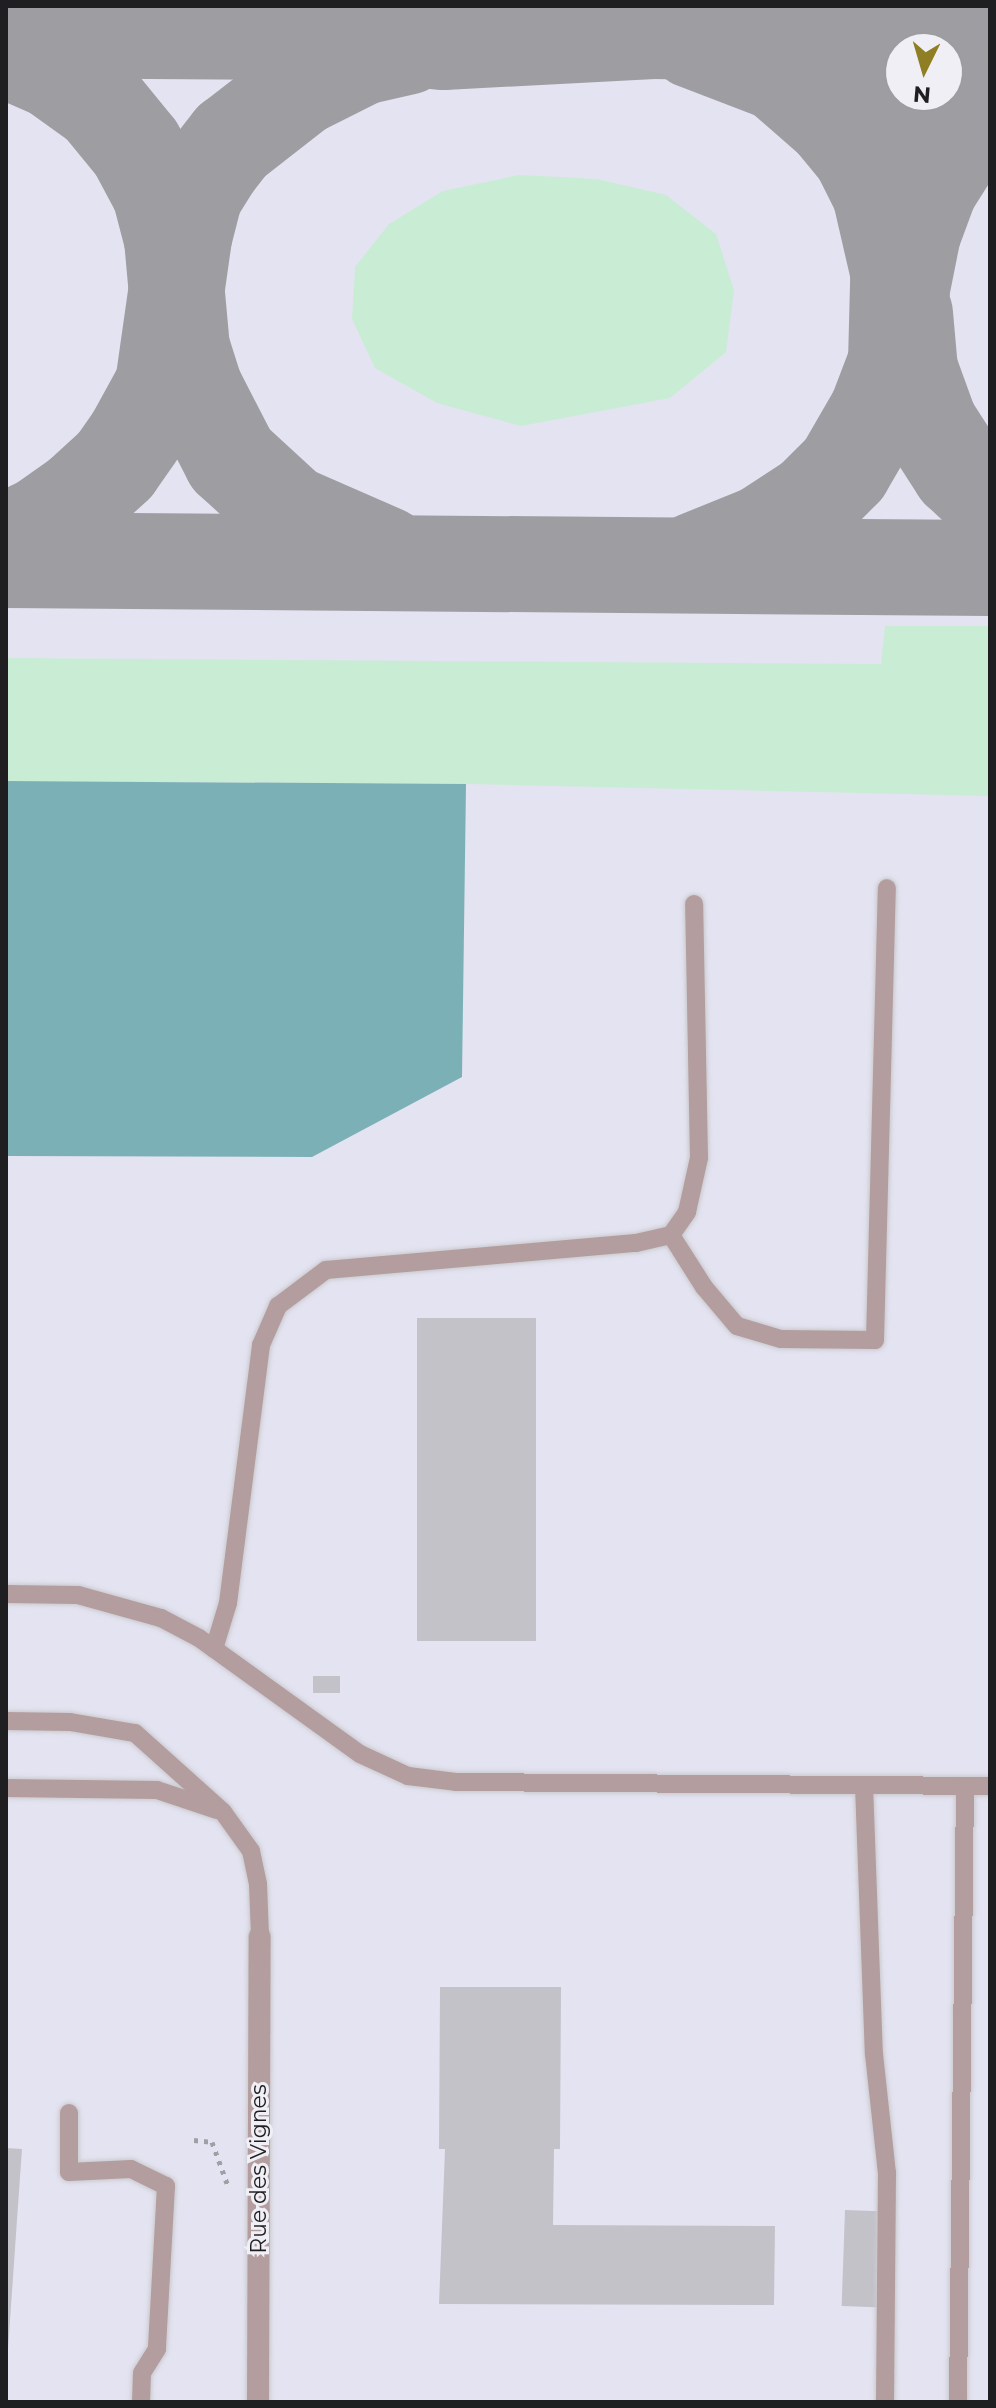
<!DOCTYPE html>
<style>
body{margin:0}
#map{position:relative;width:996px;height:2408px;overflow:hidden;background:#efeff5;font-family:Montserrat,sans-serif}
div>[style]{position:absolute}
.built>*{inset:0;background:#e4e3f1}
.green>*{inset:0;background:#c9ecd4}
.water>*{inset:0;background:#7bb1b6}
.taxiway>*{height:96px;margin:-48px;padding:0 48px;transform-origin:48px;border-radius:48px;background:#9e9ea2}
.building>*{inset:0;background:#c3c2c9;transform-origin:0 0}
.path>*{height:5px;margin-top:-2.5px;transform-origin:0;background:repeating-linear-gradient(90deg,#9f9fa4 0 4px,transparent 0 10px)}
.roads{filter:drop-shadow(0 0 2px #cacacf) drop-shadow(0 0 2px #cacacf)}
.service>*{height:18px;margin:-9px;padding:0 9px;transform-origin:9px;border-radius:9px;background:#b39d9e}
.minor>*{height:22px;margin:-11px;padding:0 11px;transform-origin:11px;border-radius:11px;background:#b39d9e}
span{translate:-50% -50%;white-space:nowrap;text-align:center;line-height:1.15;-webkit-text-stroke:6px #efeff5;paint-order:stroke}
.street-label{font-size:22px;color:#1f1f22}
.frame{position:absolute;inset:0;border:8px solid #1f1f22;pointer-events:none}
.north{position:absolute;left:884px;top:32px;width:80px;height:80px;box-sizing:border-box;background:#efeff5;border:2px solid #9c9ca1;border-radius:50%;rotate:185deg;font-size:22px;font-weight:700;line-height:32px;text-align:center;color:#1f1f22}
.north::after{content:'';display:block;margin:auto;width:28px;height:36px;background:#907e24;clip-path:polygon(50% 0,100% 100%,50% 72%,0 100%)}
</style>
<div id="map">
<div class="built">
<div style="clip-path:polygon(evenodd,6px 6px,990px 6px,990px 2402px,6px 2402px,6px 6px,900px 48px,948px 48px,948px 96px,900px 96px,900px 48px)"></div>
</div>
<div class="green">
<div style="clip-path:polygon(519px 175px,597px 179px,666px 195px,716px 234px,734px 290px,726px 352px,670px 398px,521px 426px,437px 403px,375px 368px,352px 319px,355px 267px,389px 224px,443px 191px)"></div>
<div style="clip-path:polygon(885px 626px,990px 626px,990px 796px,466px 784px,6px 781px,6px 658px,881px 664px)"></div>
</div>
<div class="water">
<div style="clip-path:polygon(6px 781px,466px 784px,462px 1077px,312px 1157px,6px 1156px)"></div>
</div>
<div class="taxiway">
<div style="left:6px;top:30px;width:315px;rotate:0.4deg"></div>
<div style="left:321px;top:32px;width:122px;rotate:4.7deg"></div>
<div style="left:443px;top:42px;width:210px;rotate:-3deg"></div>
<div style="left:653px;top:31px;width:337px;rotate:0.9deg"></div>
<div style="left:695px;top:41px;width:90px;rotate:20.9deg"></div>
<div style="left:779px;top:73px;width:70px;rotate:41deg"></div>
<div style="left:832px;top:119px;width:44px;rotate:50.5deg"></div>
<div style="left:860px;top:153px;width:45px;rotate:63.4deg"></div>
<div style="left:880px;top:193px;width:98px;rotate:77deg"></div>
<div style="left:902px;top:288px;width:56px;rotate:-78.7deg"></div>
<div style="left:913px;top:233px;width:49px;rotate:-69.7deg"></div>
<div style="left:930px;top:187px;width:67px;rotate:-57.7deg"></div>
<div style="left:966px;top:130px;width:35px;rotate:-46deg"></div>
<div style="left:6px;top:50px;width:52px;rotate:23.6deg"></div>
<div style="left:54px;top:71px;width:57px;rotate:35.7deg"></div>
<div style="left:100px;top:104px;width:57px;rotate:50.7deg"></div>
<div style="left:136px;top:148px;width:51px;rotate:61.9deg"></div>
<div style="left:160px;top:193px;width:48px;rotate:75.4deg"></div>
<div style="left:172px;top:239px;width:109px;rotate:84.8deg"></div>
<div style="left:182px;top:348px;width:43px;rotate:72.4deg"></div>
<div style="left:195px;top:389px;width:79px;rotate:62.8deg"></div>
<div style="left:231px;top:459px;width:80px;rotate:42.5deg"></div>
<div style="left:290px;top:513px;width:103px;rotate:23.6deg"></div>
<div style="left:905px;top:314px;width:56px;rotate:84.9deg"></div>
<div style="left:910px;top:370px;width:59px;rotate:70deg"></div>
<div style="left:930px;top:425px;width:54px;rotate:57.2deg"></div>
<div style="left:959px;top:470px;width:42px;rotate:43.1deg"></div>
<div style="left:6px;top:541px;width:40px;rotate:-25deg"></div>
<div style="left:42px;top:524px;width:47px;rotate:-35.4deg"></div>
<div style="left:80px;top:497px;width:47px;rotate:-42.4deg"></div>
<div style="left:115px;top:465px;width:35px;rotate:-55deg"></div>
<div style="left:135px;top:436px;width:58px;rotate:-61.2deg"></div>
<div style="left:163px;top:385px;width:149px;rotate:-81.9deg"></div>
<div style="left:184px;top:237px;width:44px;rotate:-75.7deg"></div>
<div style="left:195px;top:194px;width:34px;rotate:-58deg"></div>
<div style="left:213px;top:165px;width:31px;rotate:-52deg"></div>
<div style="left:232px;top:141px;width:86px;rotate:-37.9deg"></div>
<div style="left:300px;top:88px;width:69px;rotate:-26.6deg"></div>
<div style="left:362px;top:57px;width:45px;rotate:-12.8deg"></div>
<div style="left:6px;top:560px;width:984px;rotate:0.47deg"></div>
<div style="left:696px;top:560px;width:72px;rotate:-21.9deg"></div>
<div style="left:763px;top:533px;width:59px;rotate:-33.1deg"></div>
<div style="left:812px;top:501px;width:45px;rotate:-45deg"></div>
<div style="left:844px;top:469px;width:66px;rotate:-59.9deg"></div>
<div style="left:877px;top:412px;width:53px;rotate:-69.2deg"></div>
<div style="left:896px;top:362px;width:266px;rotate:-88.5deg"></div>
</div>
<div class="building">
<div style="left:417px;top:1318px;width:119px;height:323px"></div>
<div style="left:340px;top:1676px;width:17px;height:27px;rotate:90deg"></div>
<div style="clip-path:polygon(440px 1987px,561px 1987px,560px 2149px,554px 2149px,553px 2225px,775px 2226px,774px 2305px,439px 2304px,445px 2149px,439px 2149px)"></div>
<div style="left:6px;top:2148px;width:16px;height:254px;rotate:4deg"></div>
<div style="left:845px;top:2210px;width:35px;height:96px;rotate:2deg"></div>
</div>
<div class="path">
<div style="left:194px;top:2140px;width:18px;rotate:6deg"></div>
<div style="left:212px;top:2142px;width:47px;rotate:70deg"></div>
</div>
<div class="roads">
<div class="service">
<div style="left:671px;top:1235px;width:62px;rotate:57.6deg"></div>
<div style="left:704px;top:1287px;width:51px;rotate:49.8deg"></div>
<div style="left:737px;top:1326px;width:46px;rotate:16.5deg"></div>
<div style="left:781px;top:1339px;width:94px;rotate:0.6deg"></div>
<div style="left:875px;top:1340px;width:452px;rotate:-88.5deg"></div>
<div style="left:6px;top:1594px;width:72px;rotate:0.8deg"></div>
<div style="left:78px;top:1595px;width:86px;rotate:15.5deg"></div>
<div style="left:161px;top:1618px;width:43px;rotate:27.8deg"></div>
<div style="left:199px;top:1638px;width:198px;rotate:35.8deg"></div>
<div style="left:360px;top:1754px;width:53px;rotate:24.6deg"></div>
<div style="left:408px;top:1776px;width:48px;rotate:7.1deg"></div>
<div style="left:456px;top:1782px;width:534px;rotate:0.43deg"></div>
<div style="left:214px;top:1649px;width:48px;rotate:-73.1deg"></div>
<div style="left:228px;top:1603px;width:260px;rotate:-82.7deg"></div>
<div style="left:261px;top:1345px;width:43px;rotate:-66.4deg"></div>
<div style="left:278px;top:1306px;width:60px;rotate:-36.9deg"></div>
<div style="left:326px;top:1270px;width:311px;rotate:-5deg"></div>
<div style="left:636px;top:1243px;width:36px;rotate:-13deg"></div>
<div style="left:671px;top:1235px;width:28px;rotate:-55deg"></div>
<div style="left:687px;top:1212px;width:55px;rotate:-77.5deg"></div>
<div style="left:699px;top:1158px;width:254px;rotate:-91.1deg"></div>
<div style="left:6px;top:1721px;width:64px;rotate:0.9deg"></div>
<div style="left:70px;top:1722px;width:66px;rotate:9.6deg"></div>
<div style="left:135px;top:1733px;width:118px;rotate:41.9deg"></div>
<div style="left:223px;top:1812px;width:48px;rotate:54.3deg"></div>
<div style="left:251px;top:1851px;width:34px;rotate:78deg"></div>
<div style="left:258px;top:1884px;width:53px;rotate:87.8deg"></div>
<div style="left:864px;top:1785px;width:269px;rotate:87.9deg"></div>
<div style="left:874px;top:2054px;width:120px;rotate:83.8deg"></div>
<div style="left:887px;top:2173px;width:229px;rotate:90.5deg"></div>
<div style="left:6px;top:1788px;width:151px;rotate:0.8deg"></div>
<div style="left:157px;top:1790px;width:63px;rotate:18.4deg"></div>
<div style="left:69px;top:2113px;width:59px;rotate:90deg"></div>
<div style="left:69px;top:2172px;width:62px;rotate:-2.8deg"></div>
<div style="left:131px;top:2169px;width:39px;rotate:26deg"></div>
<div style="left:166px;top:2186px;width:163px;rotate:93.2deg"></div>
<div style="left:157px;top:2349px;width:28px;rotate:122deg"></div>
<div style="left:142px;top:2373px;width:29px;rotate:92deg"></div>
<div style="left:958px;top:2402px;width:616px;rotate:-89.35deg"></div>
</div>
<div class="minor">
<div style="left:258px;top:2402px;width:465px;rotate:-89.8deg"></div>
</div>
</div>
<div class="street-label">
<span style="left:259px;top:2169px;rotate:-90deg">Rue des Vignes</span>
</div>
<div class="frame"></div>
<div class="north">N</div>
</div>
